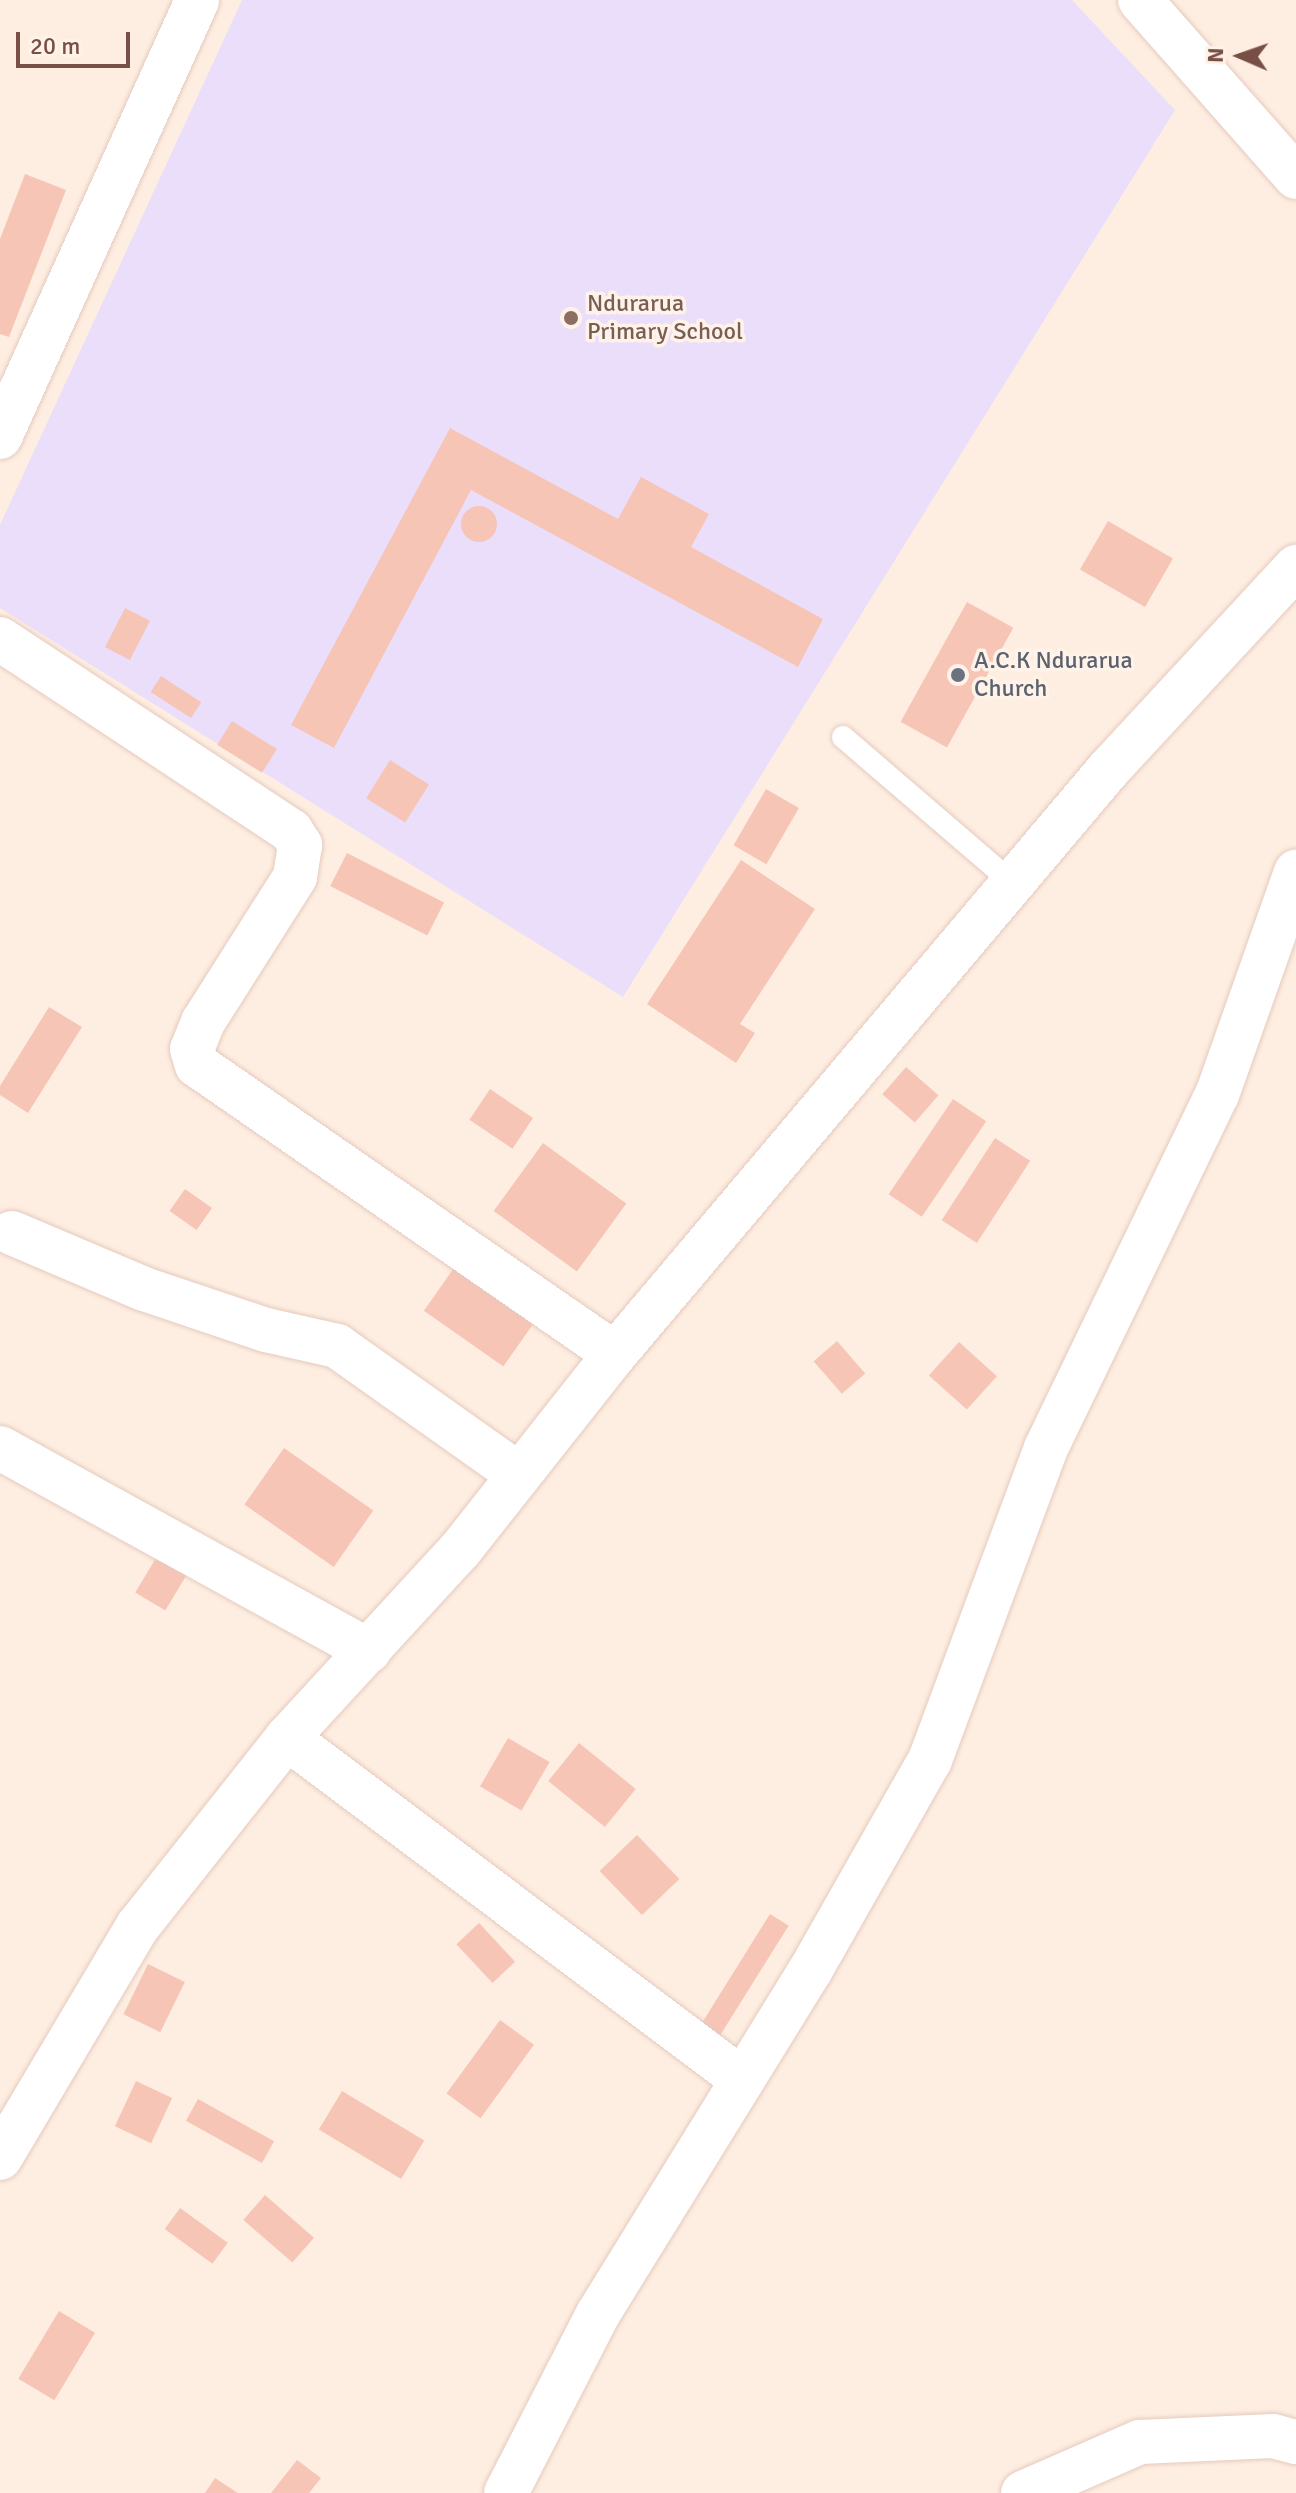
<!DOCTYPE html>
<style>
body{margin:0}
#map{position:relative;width:1296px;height:2493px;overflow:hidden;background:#feeee1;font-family:Signika,sans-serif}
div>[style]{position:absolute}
.education>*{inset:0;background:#ebdefb}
.building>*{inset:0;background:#f7c5b6;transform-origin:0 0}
.round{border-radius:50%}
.roads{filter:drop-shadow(0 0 2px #e5cabe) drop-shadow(0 0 2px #e5cabe)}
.lane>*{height:22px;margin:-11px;padding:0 11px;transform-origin:11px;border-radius:11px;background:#fff}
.street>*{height:44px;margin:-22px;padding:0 22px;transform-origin:22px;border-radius:22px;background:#fff}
.dots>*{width:22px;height:22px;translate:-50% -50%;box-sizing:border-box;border:4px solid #fff3e9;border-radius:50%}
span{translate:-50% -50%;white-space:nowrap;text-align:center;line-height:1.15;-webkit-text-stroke:7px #fff3e9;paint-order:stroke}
.education-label{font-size:24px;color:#785e54}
.left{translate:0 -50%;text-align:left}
.worship-label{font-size:24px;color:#5b616d}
.north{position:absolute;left:1200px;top:16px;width:80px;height:80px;-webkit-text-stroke:6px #fff3e9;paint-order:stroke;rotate:272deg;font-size:22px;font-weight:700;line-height:32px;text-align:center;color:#784f45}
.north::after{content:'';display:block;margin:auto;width:28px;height:36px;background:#784f45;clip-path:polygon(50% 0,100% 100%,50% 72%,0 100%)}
.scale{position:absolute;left:16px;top:32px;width:114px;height:36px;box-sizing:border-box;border:4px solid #784f45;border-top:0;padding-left:10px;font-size:24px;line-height:28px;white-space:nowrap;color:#784f45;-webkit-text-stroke:6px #fff3e9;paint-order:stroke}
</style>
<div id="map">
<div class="education">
<div style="clip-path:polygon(242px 0,1072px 0,1175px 110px,623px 997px,0 608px,0 525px)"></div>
</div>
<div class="building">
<div style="clip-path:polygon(25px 174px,66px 190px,9px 337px,0 334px,0 239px)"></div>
<div style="clip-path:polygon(450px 428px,618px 519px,641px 477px,709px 514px,691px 547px,823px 619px,798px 667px,471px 490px,334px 748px,291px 725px)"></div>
<div class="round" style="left:461px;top:506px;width:36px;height:36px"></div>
<div style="left:1108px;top:521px;width:75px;height:56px;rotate:30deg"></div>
<div style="left:967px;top:602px;width:53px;height:137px;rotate:29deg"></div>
<div style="left:125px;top:608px;width:28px;height:44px;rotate:27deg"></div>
<div style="left:161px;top:676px;width:48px;height:19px;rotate:33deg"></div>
<div style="left:232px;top:721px;width:53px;height:28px;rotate:32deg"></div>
<div style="left:390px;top:760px;width:46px;height:45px;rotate:32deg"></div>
<div style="left:766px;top:789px;width:38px;height:65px;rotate:30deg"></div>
<div style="left:347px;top:853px;width:109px;height:37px;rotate:27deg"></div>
<div style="clip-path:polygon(741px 860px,815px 909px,740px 1024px,755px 1033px,736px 1063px,647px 1004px)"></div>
<div style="clip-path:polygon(49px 1007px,82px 1027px,28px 1113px,0 1095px,0 1086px)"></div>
<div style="left:906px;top:1067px;width:43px;height:36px;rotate:41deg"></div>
<div style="left:490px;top:1089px;width:52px;height:37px;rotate:34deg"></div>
<div style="left:953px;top:1099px;width:40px;height:115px;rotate:34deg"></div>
<div style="left:995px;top:1138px;width:42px;height:98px;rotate:33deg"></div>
<div style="left:543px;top:1143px;width:103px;height:84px;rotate:36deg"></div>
<div style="left:185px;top:1189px;width:33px;height:27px;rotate:35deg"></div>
<div style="left:456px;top:1265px;width:97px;height:56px;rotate:35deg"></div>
<div style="left:837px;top:1341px;width:43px;height:31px;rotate:49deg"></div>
<div style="left:959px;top:1342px;width:51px;height:45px;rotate:42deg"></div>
<div style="left:284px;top:1448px;width:109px;height:69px;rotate:35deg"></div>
<div style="left:162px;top:1548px;width:35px;height:52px;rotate:31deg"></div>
<div style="left:508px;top:1738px;width:48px;height:56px;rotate:30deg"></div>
<div style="left:579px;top:1743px;width:73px;height:49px;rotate:39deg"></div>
<div style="left:637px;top:1835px;width:61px;height:52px;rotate:46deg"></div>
<div style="left:770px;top:1914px;width:22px;height:130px;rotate:32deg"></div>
<div style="left:479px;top:1923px;width:53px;height:31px;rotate:47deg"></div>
<div style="left:148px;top:1964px;width:41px;height:56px;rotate:26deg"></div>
<div style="left:500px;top:2020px;width:42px;height:91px;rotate:36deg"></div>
<div style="left:136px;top:2081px;width:40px;height:50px;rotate:25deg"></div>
<div style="left:342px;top:2091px;width:96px;height:45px;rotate:31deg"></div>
<div style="left:198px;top:2099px;width:87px;height:25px;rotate:29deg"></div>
<div style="left:265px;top:2195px;width:65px;height:33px;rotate:41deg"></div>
<div style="left:180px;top:2208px;width:59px;height:26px;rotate:36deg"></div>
<div style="left:59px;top:2311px;width:42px;height:79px;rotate:31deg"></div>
<div style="clip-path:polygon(297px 2460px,321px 2478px,309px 2493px,271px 2493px)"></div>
<div style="clip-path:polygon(215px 2478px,238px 2493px,205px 2493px)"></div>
</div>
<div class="roads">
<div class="lane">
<div style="left:843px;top:737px;width:224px;rotate:40.7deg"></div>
</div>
<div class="street">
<div style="left:1140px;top:0;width:236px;rotate:48.6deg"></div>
<div style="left:0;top:437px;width:479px;rotate:-65.7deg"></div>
<div style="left:0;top:639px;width:349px;rotate:33.4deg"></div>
<div style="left:291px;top:831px;width:17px;rotate:57deg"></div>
<div style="left:300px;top:845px;width:32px;rotate:99deg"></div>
<div style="left:295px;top:877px;width:172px;rotate:122.4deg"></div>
<div style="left:203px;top:1022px;width:29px;rotate:112deg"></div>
<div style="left:192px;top:1049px;width:17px;rotate:73deg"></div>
<div style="left:197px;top:1065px;width:508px;rotate:34.66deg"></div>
<div style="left:12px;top:1233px;width:143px;rotate:23deg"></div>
<div style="left:144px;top:1289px;width:129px;rotate:18.6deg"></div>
<div style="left:266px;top:1330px;width:73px;rotate:12.7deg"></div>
<div style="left:337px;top:1346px;width:223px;rotate:35.3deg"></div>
<div style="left:0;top:1448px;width:421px;rotate:28.8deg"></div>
<div style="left:287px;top:1738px;width:566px;rotate:36.89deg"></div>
<div style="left:0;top:2158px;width:270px;rotate:-59.3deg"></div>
<div style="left:138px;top:1926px;width:240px;rotate:-51.6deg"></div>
<div style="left:287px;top:1738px;width:255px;rotate:-47.4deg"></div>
<div style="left:460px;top:1550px;width:250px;rotate:-51.7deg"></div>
<div style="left:615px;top:1354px;width:764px;rotate:-49.83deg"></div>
<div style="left:1108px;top:770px;width:277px;rotate:-47.2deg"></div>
<div style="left:506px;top:2493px;width:201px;rotate:-62.8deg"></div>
<div style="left:598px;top:2314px;width:403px;rotate:-58.3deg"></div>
<div style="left:810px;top:1971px;width:243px;rotate:-60.4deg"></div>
<div style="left:930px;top:1760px;width:333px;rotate:-69.6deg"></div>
<div style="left:1046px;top:1448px;width:392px;rotate:-64.2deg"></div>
<div style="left:1217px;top:1095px;width:237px;rotate:-70.5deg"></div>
<div style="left:1023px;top:2493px;width:128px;rotate:-23.6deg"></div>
<div style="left:1140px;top:2442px;width:133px;rotate:-2.6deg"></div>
<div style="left:1273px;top:2436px;width:24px;rotate:15deg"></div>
</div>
</div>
<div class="dots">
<div style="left:571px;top:318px;background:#8d6e63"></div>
<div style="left:958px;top:675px;background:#6b7280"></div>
</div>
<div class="education-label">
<span class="left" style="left:587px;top:318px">Ndurarua<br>Primary School</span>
</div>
<div class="worship-label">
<span class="left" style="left:974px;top:675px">A.C.K Ndurarua<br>Church</span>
</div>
<div class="north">N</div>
<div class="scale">20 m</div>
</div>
